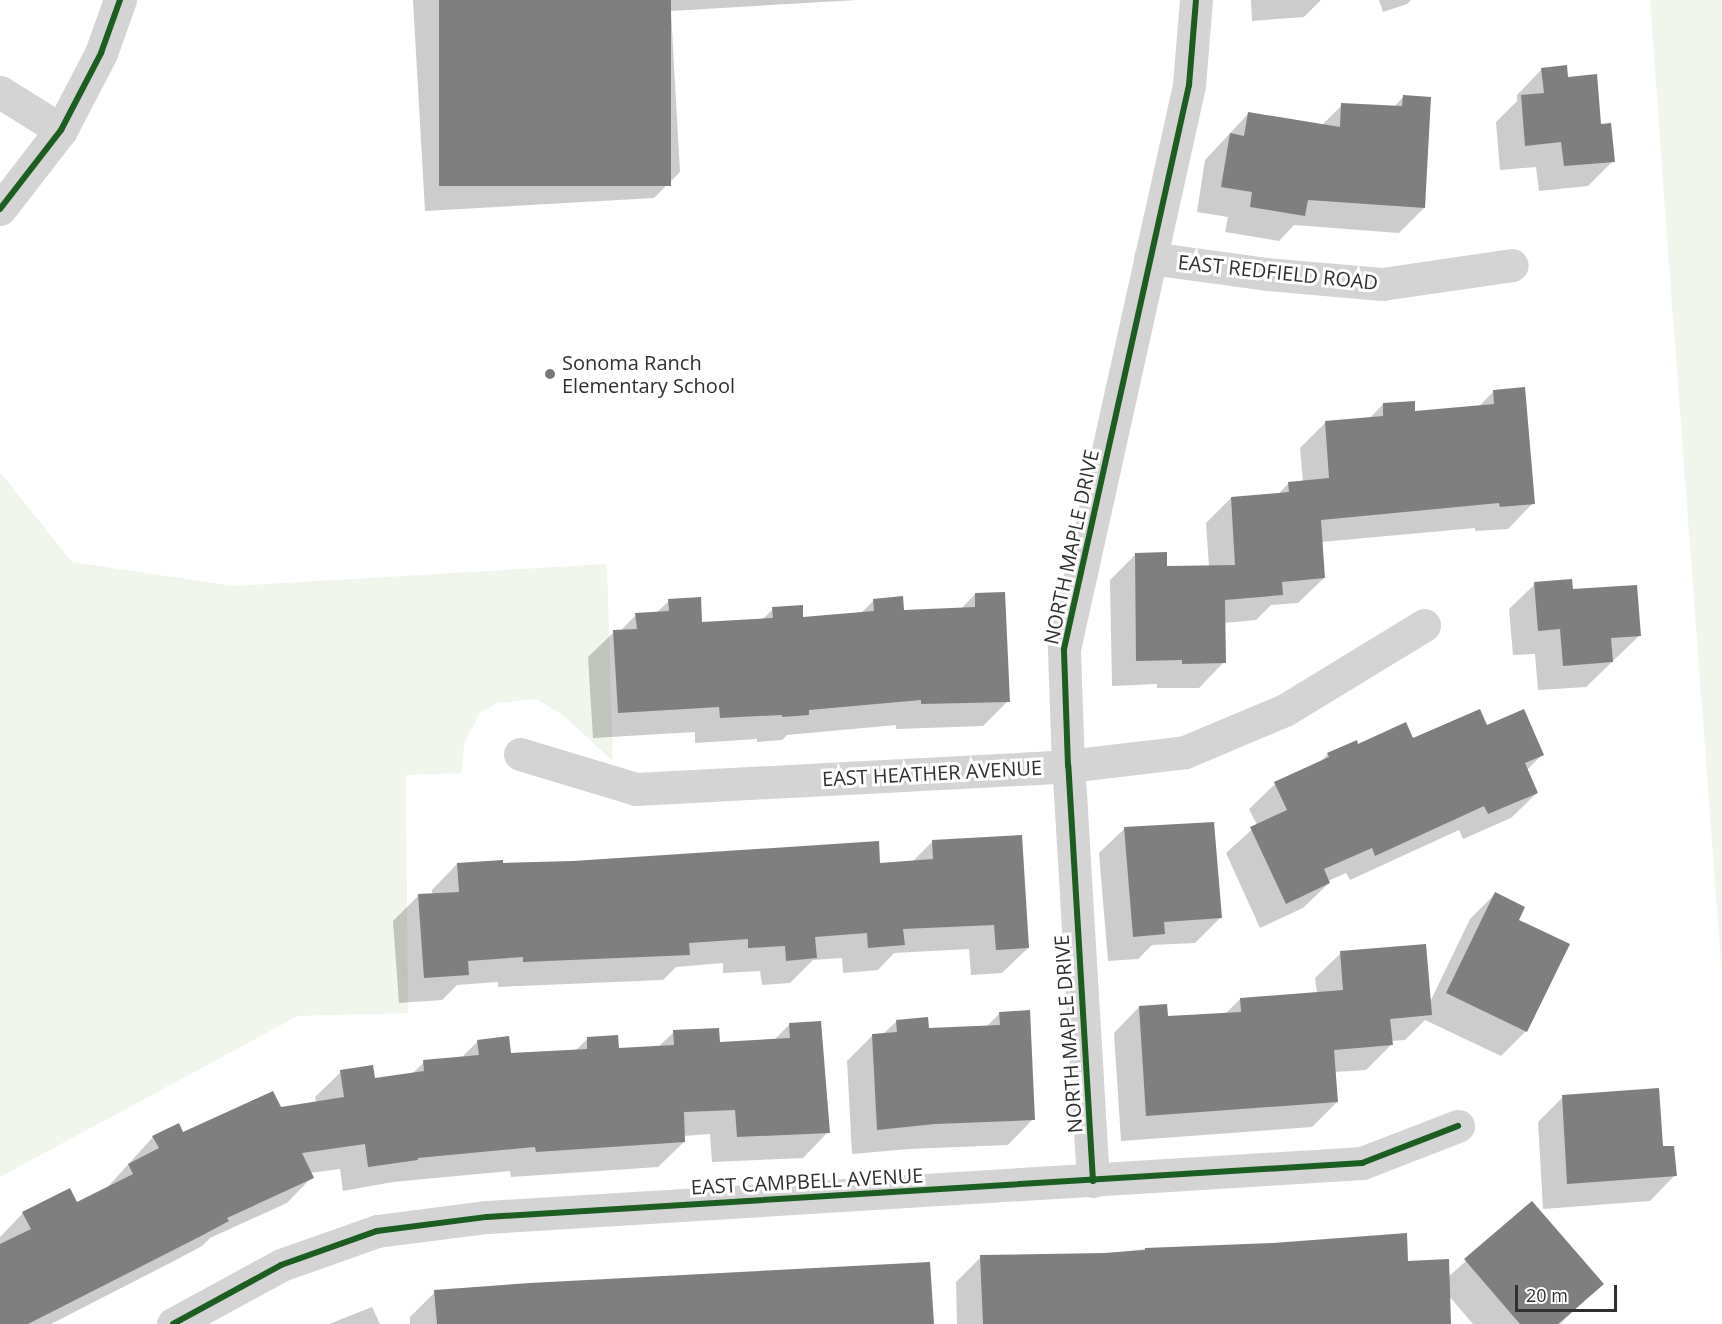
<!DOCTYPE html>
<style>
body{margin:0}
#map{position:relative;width:1722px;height:1324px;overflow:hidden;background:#fff;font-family:"Open Sans",sans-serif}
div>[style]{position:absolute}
.green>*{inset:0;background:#f0f6ec}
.shadow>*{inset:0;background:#0003}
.building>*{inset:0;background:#7f7f7f;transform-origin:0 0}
.minor>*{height:33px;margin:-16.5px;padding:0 16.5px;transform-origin:16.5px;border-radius:16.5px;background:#d4d4d4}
.cycleway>*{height:6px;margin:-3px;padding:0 3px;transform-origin:3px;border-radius:3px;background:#1b5e20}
.dots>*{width:16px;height:16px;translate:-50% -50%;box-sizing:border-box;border:3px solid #fff;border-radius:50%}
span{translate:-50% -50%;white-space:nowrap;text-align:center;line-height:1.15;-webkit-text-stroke:6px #fff;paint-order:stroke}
.street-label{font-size:20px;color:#303030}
.poi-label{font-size:20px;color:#303030}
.left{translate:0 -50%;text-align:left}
.scale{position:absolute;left:1515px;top:1285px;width:102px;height:27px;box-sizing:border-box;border:3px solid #303030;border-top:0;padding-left:8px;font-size:18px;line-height:21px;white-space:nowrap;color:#303030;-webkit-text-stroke:4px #fff;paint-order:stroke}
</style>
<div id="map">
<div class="green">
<div style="clip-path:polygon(1650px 0,1722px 0,1722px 977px,1665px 211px)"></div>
<div style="clip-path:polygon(0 472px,72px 562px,233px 586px,607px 564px,613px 761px,564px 716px,537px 699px,497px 703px,480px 713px,464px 744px,462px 773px,406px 775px,408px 1013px,298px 1016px,0 1177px)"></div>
</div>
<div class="shadow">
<div style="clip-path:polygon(413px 0,857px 0,671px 11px,680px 172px,654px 198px,425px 211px)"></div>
<div style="clip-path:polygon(1251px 0,1321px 0,1304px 17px,1252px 21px)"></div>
<div style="clip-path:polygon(1379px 0,1411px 0,1407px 4px,1383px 12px)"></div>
<div style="clip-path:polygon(1542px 69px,1567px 78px,1613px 161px,1588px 186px,1539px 191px,1536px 167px,1500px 170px,1496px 122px,1517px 101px,1517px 95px)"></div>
<div style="clip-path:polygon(1403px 97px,1424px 208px,1399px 233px,1294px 225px,1279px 241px,1225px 232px,1228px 217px,1197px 212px,1205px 160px,1248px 114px,1321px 126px,1342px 105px,1394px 107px)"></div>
<div style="clip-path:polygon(1493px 392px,1533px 503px,1508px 529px,1475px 531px,1475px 528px,1321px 542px,1324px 578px,1298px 603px,1271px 605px,1256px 620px,1224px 623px,1224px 662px,1199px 688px,1157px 688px,1157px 684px,1112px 686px,1110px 580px,1135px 555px,1166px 568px,1209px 567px,1206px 523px,1231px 498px,1277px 495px,1289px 483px,1303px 482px,1300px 448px,1326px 422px,1369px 419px,1383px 404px,1414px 412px,1478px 407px)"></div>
<div style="clip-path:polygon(1535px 584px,1572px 591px,1640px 635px,1586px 687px,1538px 690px,1535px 654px,1513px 655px,1509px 609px)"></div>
<div style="clip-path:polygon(975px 594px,1008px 701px,983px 726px,896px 729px,896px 725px,787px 735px,782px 740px,757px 742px,757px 739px,695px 743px,695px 732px,593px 738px,588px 657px,614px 632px,619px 632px,636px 615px,656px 613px,669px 601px,701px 623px,762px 620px,773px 609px,802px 618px,860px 614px,874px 600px,902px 612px,961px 609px)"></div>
<div style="clip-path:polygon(1486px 727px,1542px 755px,1527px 770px,1537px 793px,1511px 818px,1463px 839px,1459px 830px,1350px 880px,1346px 873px,1328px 881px,1329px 883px,1303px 908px,1260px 928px,1226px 853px,1257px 825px,1249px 809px,1275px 784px,1319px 763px,1328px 754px,1357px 746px)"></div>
<div style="clip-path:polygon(1125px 828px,1221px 917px,1195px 943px,1152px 945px,1138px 959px,1108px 961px,1099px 853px)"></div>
<div style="clip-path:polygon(933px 841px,1028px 948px,1002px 973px,971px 975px,969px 949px,894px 953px,878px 970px,843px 973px,842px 958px,813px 960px,790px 983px,762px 985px,760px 971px,723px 973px,723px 963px,676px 967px,663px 980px,498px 987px,498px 982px,457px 985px,442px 1000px,399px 1003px,393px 921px,418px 896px,432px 895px,432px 890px,457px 864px,879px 864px,912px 862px)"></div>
<div style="clip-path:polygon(1495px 894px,1517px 921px,1526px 1031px,1501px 1056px,1425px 1020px,1405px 1040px,1391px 1041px,1391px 1045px,1366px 1070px,1335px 1072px,1337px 1102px,1312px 1127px,1121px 1141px,1114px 1033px,1139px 1007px,1166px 1018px,1225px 1014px,1240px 999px,1317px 993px,1315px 978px,1341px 953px,1430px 1002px,1470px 919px)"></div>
<div style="clip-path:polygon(1000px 1013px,1033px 1119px,1008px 1145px,909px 1149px,852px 1154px,847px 1061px,873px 1035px,883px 1034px,897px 1021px,927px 1029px,986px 1027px)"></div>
<div style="clip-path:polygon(790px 1024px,828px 1132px,803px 1158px,712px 1162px,710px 1134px,683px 1136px,684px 1142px,658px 1167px,511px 1177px,510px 1171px,393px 1182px,343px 1191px,340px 1169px,310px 1173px,312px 1177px,287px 1203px,210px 1238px,202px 1246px,174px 1261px,51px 1324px,0 1324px,0 1237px,23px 1213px,76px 1204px,104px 1191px,153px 1137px,183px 1134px,280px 1109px,316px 1103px,315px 1097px,341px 1072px,373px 1080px,411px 1075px,424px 1062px,461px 1058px,478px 1041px,509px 1054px,575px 1051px,587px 1039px,618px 1049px,658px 1047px,674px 1032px,718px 1044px,774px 1040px)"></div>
<div style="clip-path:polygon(1563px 1097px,1662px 1148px,1675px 1175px,1650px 1201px,1543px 1209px,1538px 1122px)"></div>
<div style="clip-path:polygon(1532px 1203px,1602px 1284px,1560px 1324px,1473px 1324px,1449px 1296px,1450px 1324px,957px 1324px,956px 1282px,981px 1257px,1104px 1254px,1145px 1249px,1407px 1263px,1448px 1277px)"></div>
<div style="clip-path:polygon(435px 1292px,932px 1324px,410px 1324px,410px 1317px)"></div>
<div style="clip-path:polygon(372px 1307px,380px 1324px,329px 1324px)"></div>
</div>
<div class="building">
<div style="left:439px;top:0;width:232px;height:186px"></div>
<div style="clip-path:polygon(1567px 65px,1568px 77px,1597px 74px,1601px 124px,1611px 123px,1615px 162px,1564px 166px,1561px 142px,1525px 146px,1521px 95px,1544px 93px,1541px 68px)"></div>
<div style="clip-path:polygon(1403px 95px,1431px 97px,1425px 208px,1308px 200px,1305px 216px,1250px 207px,1252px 192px,1221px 187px,1230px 133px,1244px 136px,1248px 112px,1340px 127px,1341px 103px,1402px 106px)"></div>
<div style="clip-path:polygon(1525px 387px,1535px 504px,1500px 507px,1499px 503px,1321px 520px,1325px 578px,1282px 582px,1283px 595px,1225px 600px,1226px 663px,1182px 664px,1182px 660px,1136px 661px,1135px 553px,1167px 552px,1167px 566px,1235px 565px,1231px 497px,1289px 492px,1288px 482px,1329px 478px,1325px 421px,1383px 416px,1383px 403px,1415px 401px,1415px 411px,1494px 404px,1493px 390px)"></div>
<div style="clip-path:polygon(1572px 579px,1573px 589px,1637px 585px,1641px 636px,1611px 638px,1613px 662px,1563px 666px,1560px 629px,1538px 631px,1534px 582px)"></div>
<div style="clip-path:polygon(1005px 592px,1010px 702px,921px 704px,921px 700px,809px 710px,809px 715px,782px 717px,782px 715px,720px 718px,719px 707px,618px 713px,613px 630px,637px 629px,635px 613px,669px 611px,668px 599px,701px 597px,702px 622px,773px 618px,772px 607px,803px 605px,803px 617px,874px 611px,873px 599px,903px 596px,904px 610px,975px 607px,975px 593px)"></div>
<div style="clip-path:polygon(1480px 709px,1487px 725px,1524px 709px,1544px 755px,1525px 763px,1538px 793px,1488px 814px,1484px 806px,1375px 856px,1372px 848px,1324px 869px,1330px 883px,1286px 904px,1250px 827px,1287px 810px,1274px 782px,1329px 757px,1327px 753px,1357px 740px,1358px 744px,1406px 722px,1413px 738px)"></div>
<div style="clip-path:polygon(1214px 822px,1222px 918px,1164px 922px,1165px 934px,1133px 937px,1124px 827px)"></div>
<div style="clip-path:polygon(1022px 835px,1029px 948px,996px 950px,994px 925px,903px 929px,905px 945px,868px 948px,867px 933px,815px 937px,817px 958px,786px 961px,785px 946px,748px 948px,748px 939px,689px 943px,690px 955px,523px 962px,523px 957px,468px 961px,469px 975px,424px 978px,418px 894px,459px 892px,457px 863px,503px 860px,503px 863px,573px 861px,879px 841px,880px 863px,933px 859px,932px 840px)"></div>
<div style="clip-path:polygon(1495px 892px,1525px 907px,1519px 920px,1570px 944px,1527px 1032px,1446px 993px)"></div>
<div style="clip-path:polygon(1426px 944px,1432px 1015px,1390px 1019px,1393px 1045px,1334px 1050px,1338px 1102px,1146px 1116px,1139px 1006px,1167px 1004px,1168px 1016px,1241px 1012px,1240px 998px,1343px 990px,1340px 951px)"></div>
<div style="clip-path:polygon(1030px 1010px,1035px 1120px,935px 1124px,877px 1130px,872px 1034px,897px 1032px,896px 1020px,928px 1017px,929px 1028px,1000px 1025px,999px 1012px)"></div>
<div style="clip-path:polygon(821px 1021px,830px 1133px,737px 1137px,735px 1110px,684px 1112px,685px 1142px,536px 1152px,535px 1147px,418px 1158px,418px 1160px,368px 1167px,365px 1144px,302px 1153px,314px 1178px,227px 1218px,229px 1221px,201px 1236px,28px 1324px,0 1324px,0 1244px,31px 1229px,22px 1212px,70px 1188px,77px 1202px,133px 1174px,128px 1164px,159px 1148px,152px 1136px,179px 1123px,183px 1132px,273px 1091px,281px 1107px,344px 1097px,340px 1070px,373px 1065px,375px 1078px,424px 1071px,423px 1060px,479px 1055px,477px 1040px,509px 1036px,511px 1053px,587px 1049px,587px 1037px,618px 1035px,619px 1048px,674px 1045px,673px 1030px,719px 1028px,720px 1042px,790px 1038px,789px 1023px)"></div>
<div style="clip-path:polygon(1659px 1088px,1663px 1146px,1674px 1146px,1677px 1176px,1567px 1184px,1562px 1095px)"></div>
<div style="clip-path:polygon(1532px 1201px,1604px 1284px,1558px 1324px,1520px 1324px,1464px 1259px)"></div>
<div style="clip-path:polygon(1407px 1233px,1408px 1261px,1449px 1259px,1451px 1324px,983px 1324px,980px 1255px,1104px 1253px,1145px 1250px,1145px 1248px,1273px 1243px)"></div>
<div style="clip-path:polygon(930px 1262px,934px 1324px,437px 1324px,434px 1290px,530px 1283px)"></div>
</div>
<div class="minor">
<div style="left:0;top:92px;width:72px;rotate:31.9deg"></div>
<div style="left:0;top:209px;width:100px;rotate:-52.3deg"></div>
<div style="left:61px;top:130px;width:87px;rotate:-62.5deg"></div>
<div style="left:101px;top:53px;width:56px;rotate:-70.3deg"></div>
<div style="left:1150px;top:258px;width:118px;rotate:7.8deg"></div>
<div style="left:1267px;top:274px;width:115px;rotate:5deg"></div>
<div style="left:1382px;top:284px;width:131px;rotate:-8.3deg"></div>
<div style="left:520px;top:754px;width:121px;rotate:16.8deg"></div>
<div style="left:636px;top:789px;width:433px;rotate:-3deg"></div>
<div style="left:1068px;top:766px;width:118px;rotate:-6.8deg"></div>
<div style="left:1185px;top:752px;width:108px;rotate:-22.8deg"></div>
<div style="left:1285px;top:710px;width:163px;rotate:-31.4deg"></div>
<div style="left:1093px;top:1181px;width:416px;rotate:-93.4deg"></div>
<div style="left:1068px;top:766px;width:117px;rotate:-92deg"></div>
<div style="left:1064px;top:649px;width:578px;rotate:-77.5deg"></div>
<div style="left:1189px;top:85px;width:85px;rotate:-85.3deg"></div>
<div style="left:173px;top:1324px;width:123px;rotate:-28.6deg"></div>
<div style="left:281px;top:1265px;width:102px;rotate:-19.5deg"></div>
<div style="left:377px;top:1231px;width:111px;rotate:-7.3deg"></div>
<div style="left:487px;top:1217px;width:877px;rotate:-3.53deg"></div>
<div style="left:1362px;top:1163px;width:103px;rotate:-21.1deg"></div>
</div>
<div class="cycleway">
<div style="left:0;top:209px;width:100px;rotate:-52.3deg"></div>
<div style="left:61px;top:130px;width:87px;rotate:-62.5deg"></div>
<div style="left:101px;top:53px;width:56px;rotate:-70.3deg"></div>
<div style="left:1093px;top:1181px;width:416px;rotate:-93.4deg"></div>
<div style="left:1068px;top:766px;width:117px;rotate:-92deg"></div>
<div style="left:1064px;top:649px;width:578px;rotate:-77.5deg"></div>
<div style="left:1189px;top:85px;width:85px;rotate:-85.3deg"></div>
<div style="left:173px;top:1324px;width:123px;rotate:-28.6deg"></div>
<div style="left:281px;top:1265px;width:102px;rotate:-19.5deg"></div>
<div style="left:377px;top:1231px;width:111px;rotate:-7.3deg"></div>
<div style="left:487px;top:1217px;width:877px;rotate:-3.53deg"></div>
<div style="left:1362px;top:1163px;width:103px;rotate:-21.1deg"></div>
</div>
<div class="dots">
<div style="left:550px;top:374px;background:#787878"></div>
</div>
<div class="street-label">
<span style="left:1278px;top:272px;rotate:6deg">EAST REDFIELD ROAD</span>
<span style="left:1071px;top:547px;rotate:-78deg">NORTH MAPLE DRIVE</span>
<span style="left:932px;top:773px;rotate:-3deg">EAST HEATHER AVENUE</span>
<span style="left:1068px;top:1034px;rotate:-94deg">NORTH MAPLE DRIVE</span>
<span style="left:807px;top:1181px;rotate:-3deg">EAST CAMPBELL AVENUE</span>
</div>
<div class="poi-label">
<span class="left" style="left:562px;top:374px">Sonoma Ranch<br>Elementary School</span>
</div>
<div class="scale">20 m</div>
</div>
